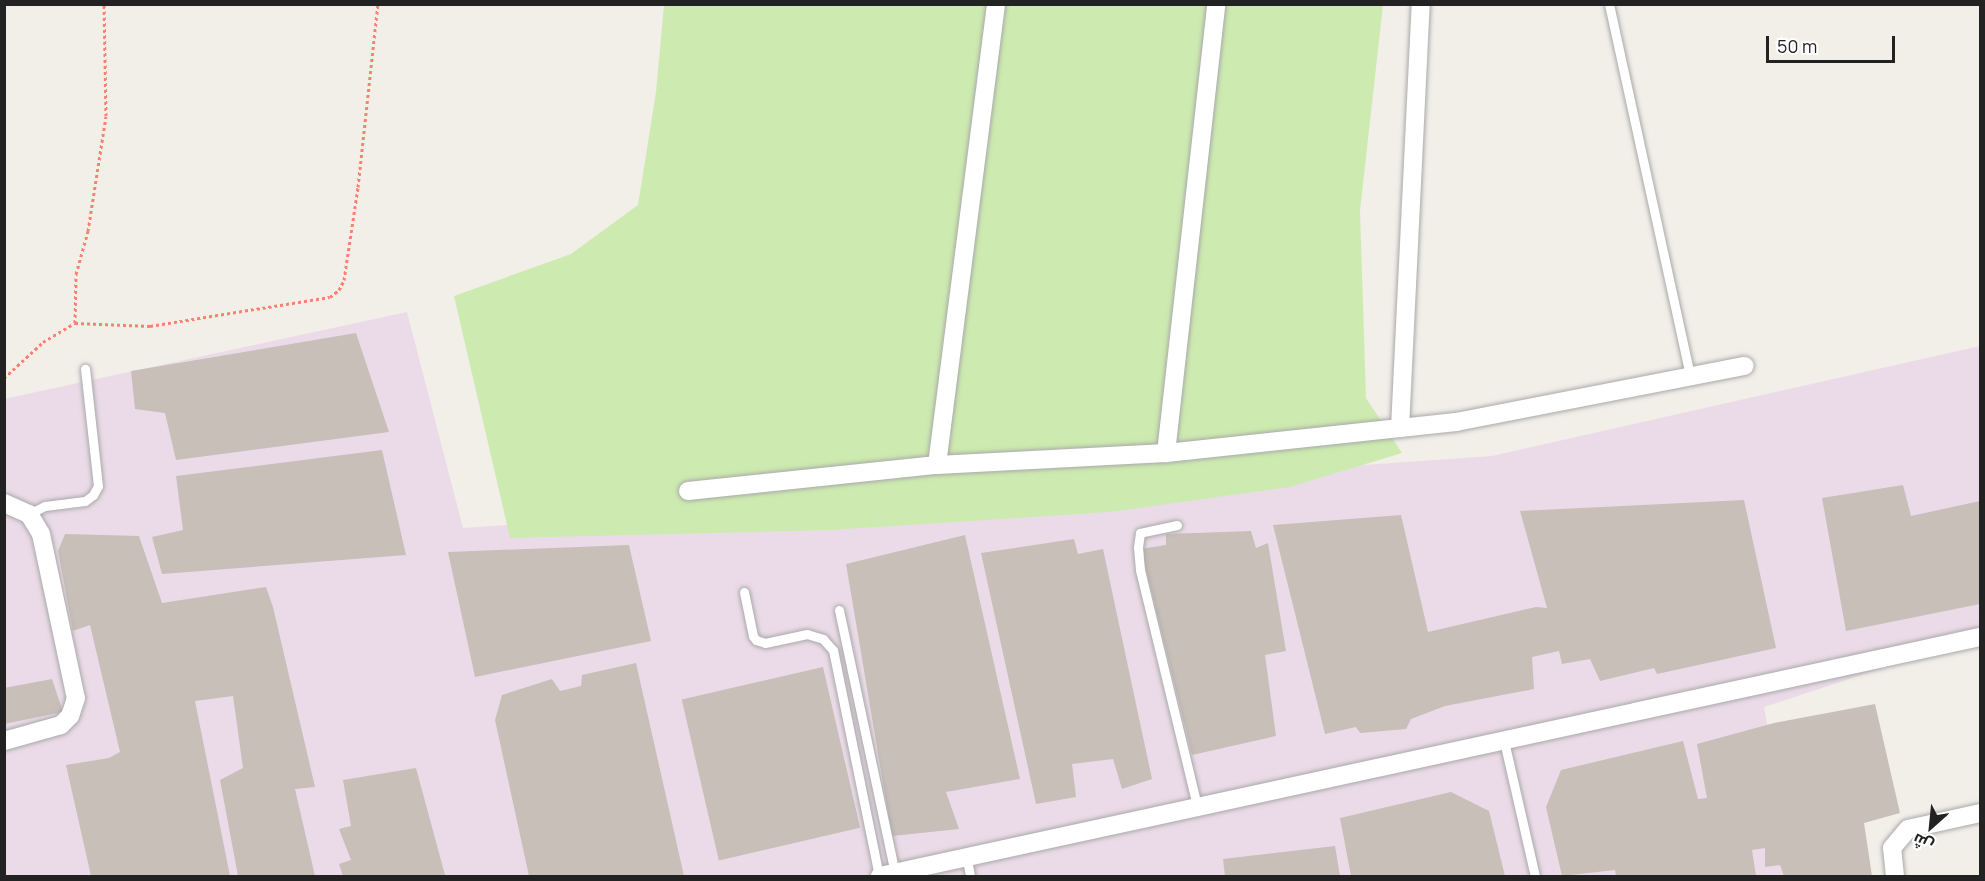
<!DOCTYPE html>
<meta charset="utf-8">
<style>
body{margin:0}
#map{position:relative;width:1985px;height:881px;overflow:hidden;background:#f2efe9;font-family:Manrope,Cairo,sans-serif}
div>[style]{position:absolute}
.industrial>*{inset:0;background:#ebdbe8}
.grass>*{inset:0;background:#cdebb0}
.building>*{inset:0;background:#c7bfb8;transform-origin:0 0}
.path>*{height:3px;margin-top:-1.5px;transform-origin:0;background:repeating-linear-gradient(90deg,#fa8072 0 3px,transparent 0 6px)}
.roads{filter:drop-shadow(0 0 2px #a9a9a9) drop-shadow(0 0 2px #a9a9a9)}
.service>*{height:9px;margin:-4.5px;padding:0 4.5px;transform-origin:4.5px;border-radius:4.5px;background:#fff}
.minor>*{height:18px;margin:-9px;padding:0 9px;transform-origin:9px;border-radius:9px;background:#fff}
span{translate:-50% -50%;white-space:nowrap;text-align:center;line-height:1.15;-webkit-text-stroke:6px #fff;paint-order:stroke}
.frame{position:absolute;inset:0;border:6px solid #222;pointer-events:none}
.north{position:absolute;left:1901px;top:797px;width:60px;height:60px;-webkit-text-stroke:4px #fff;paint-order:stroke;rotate:207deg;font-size:16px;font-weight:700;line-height:24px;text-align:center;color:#222}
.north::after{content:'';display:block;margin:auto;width:21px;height:27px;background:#222;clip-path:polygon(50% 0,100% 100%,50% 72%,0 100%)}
.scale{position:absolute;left:1766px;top:36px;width:129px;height:27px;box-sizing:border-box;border:3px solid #222;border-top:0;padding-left:8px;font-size:18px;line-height:21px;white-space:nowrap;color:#222;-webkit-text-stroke:4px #fff;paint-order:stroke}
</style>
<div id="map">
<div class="industrial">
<div style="clip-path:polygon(407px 312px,463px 528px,1492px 456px,1980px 346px,1980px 636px,1764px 707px,1794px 876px,5px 876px,4px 399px)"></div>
</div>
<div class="grass">
<div style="clip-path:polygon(664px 5px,1383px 5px,1360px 211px,1366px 398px,1402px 453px,1290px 487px,1110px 512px,831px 530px,510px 538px,454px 296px,571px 254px,638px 205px,656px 92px)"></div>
</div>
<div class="building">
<div style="clip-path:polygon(356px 333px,389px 432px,176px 460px,165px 413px,135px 409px,131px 371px)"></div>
<div style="clip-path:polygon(382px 450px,406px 555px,162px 574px,152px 537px,183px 530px,176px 476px)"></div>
<div style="clip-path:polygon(1903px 485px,1911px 516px,1980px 501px,1980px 604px,1846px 631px,1822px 498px)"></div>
<div style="clip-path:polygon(1744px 500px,1776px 648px,1657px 674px,1654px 668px,1600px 681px,1590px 659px,1562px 664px,1559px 651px,1532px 657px,1534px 689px,1445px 706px,1411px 719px,1406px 729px,1360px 733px,1356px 727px,1325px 734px,1273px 525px,1401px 515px,1428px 632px,1536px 607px,1547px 608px,1520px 511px)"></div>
<div style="clip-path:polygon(1251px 531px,1256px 548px,1268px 543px,1286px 651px,1265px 655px,1276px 736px,1192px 755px,1141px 549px,1166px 545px,1166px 534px)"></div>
<div style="clip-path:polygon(65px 534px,139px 536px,162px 603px,266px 587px,273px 607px,315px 787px,295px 789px,315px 876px,238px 876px,220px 780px,243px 768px,233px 696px,195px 701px,230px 876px,91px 876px,66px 765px,109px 758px,120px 752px,90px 625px,73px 631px,58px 551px)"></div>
<div style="clip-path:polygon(965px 535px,1020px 779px,946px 792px,959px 829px,892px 836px,846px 564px)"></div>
<div style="clip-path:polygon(1074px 539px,1078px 554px,1103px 549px,1152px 779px,1122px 789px,1113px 759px,1072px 764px,1076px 797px,1036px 804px,981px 553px)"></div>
<div style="clip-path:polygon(629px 545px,651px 641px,475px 677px,448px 552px)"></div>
<div style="clip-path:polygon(636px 663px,684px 876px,529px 876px,495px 720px,502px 695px,552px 679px,560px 691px,581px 686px,582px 675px)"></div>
<div style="left:823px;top:667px;width:165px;height:145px;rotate:77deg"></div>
<div style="clip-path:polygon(52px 679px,63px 712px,4px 724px,4px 688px)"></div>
<div style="clip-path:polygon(1875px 704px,1900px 813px,1864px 823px,1872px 876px,1784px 876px,1780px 865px,1765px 867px,1765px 848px,1752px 850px,1756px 876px,1616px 876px,1615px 870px,1562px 876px,1546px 807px,1561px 770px,1683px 741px,1698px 799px,1707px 798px,1697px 744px,1774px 723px)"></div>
<div style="clip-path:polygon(416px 768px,445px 875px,343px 876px,339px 864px,351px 860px,339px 829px,351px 826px,343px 780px)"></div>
<div style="clip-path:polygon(1451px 792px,1489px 811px,1505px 876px,1351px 876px,1340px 818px)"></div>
<div style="clip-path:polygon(1335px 846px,1340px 876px,1225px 876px,1223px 859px)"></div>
</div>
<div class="path">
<div style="left:75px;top:323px;width:49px;rotate:-88.8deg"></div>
<div style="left:76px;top:274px;width:45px;rotate:-74.4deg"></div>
<div style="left:88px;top:231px;width:116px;rotate:-81.1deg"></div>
<div style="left:106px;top:116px;width:112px;rotate:-91deg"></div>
<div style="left:4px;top:378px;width:53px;rotate:-42.7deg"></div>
<div style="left:43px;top:342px;width:37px;rotate:-31deg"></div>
<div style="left:75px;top:323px;width:75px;rotate:2.3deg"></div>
<div style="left:150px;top:326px;width:182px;rotate:-9.2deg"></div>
<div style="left:330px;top:297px;width:11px;rotate:-38deg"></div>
<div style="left:339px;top:290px;width:11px;rotate:-63deg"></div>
<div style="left:344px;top:280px;width:94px;rotate:-81.4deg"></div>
<div style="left:358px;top:187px;width:184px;rotate:-83.8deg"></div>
</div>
<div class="roads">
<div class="service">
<div style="left:1609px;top:4px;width:381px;rotate:77.7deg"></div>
<div style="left:29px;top:514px;width:18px;rotate:-27deg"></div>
<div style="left:45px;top:506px;width:40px;rotate:-7.1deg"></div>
<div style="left:85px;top:501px;width:10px;rotate:-37deg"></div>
<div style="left:93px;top:495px;width:10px;rotate:-61deg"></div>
<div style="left:98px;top:486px;width:118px;rotate:-96.3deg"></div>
<div style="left:1177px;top:525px;width:38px;rotate:168deg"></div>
<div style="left:1140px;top:533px;width:14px;rotate:98deg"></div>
<div style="left:1138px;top:547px;width:23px;rotate:85deg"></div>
<div style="left:1140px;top:570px;width:243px;rotate:76.4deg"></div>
<div style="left:744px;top:592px;width:45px;rotate:78.4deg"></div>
<div style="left:753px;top:636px;width:5px;rotate:53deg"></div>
<div style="left:756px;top:640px;width:9px;rotate:18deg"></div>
<div style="left:765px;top:643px;width:43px;rotate:-12.1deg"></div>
<div style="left:807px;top:634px;width:17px;rotate:17deg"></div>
<div style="left:823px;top:639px;width:15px;rotate:48deg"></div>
<div style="left:833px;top:650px;width:231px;rotate:78.5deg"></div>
<div style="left:839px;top:610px;width:269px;rotate:78deg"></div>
<div style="left:1504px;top:741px;width:139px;rotate:77.1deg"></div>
<div style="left:967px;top:859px;width:17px;rotate:80deg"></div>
</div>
<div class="minor">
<div style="left:1400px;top:428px;width:425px;rotate:-87.2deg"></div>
<div style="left:1166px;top:453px;width:452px;rotate:-83.6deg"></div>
<div style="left:937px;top:465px;width:465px;rotate:-82.7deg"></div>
<div style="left:688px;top:491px;width:250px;rotate:-6deg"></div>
<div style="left:937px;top:465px;width:229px;rotate:-3deg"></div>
<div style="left:1166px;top:453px;width:292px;rotate:-6.1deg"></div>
<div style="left:1456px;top:422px;width:294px;rotate:-11deg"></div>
<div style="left:4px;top:503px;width:27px;rotate:24deg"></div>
<div style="left:29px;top:514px;width:23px;rotate:59deg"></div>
<div style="left:41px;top:534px;width:168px;rotate:78deg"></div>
<div style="left:76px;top:698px;width:19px;rotate:108deg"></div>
<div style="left:70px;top:716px;width:13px;rotate:135deg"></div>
<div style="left:61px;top:725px;width:59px;rotate:164.3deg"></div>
<div style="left:880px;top:876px;width:1126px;rotate:-12.26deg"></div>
<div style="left:1895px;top:876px;width:28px;rotate:-96deg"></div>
<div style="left:1892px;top:848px;width:25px;rotate:-50deg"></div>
<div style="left:1908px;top:829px;width:74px;rotate:-12.5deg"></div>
</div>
</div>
<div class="frame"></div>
<div class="north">ش</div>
<div class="scale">50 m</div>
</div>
